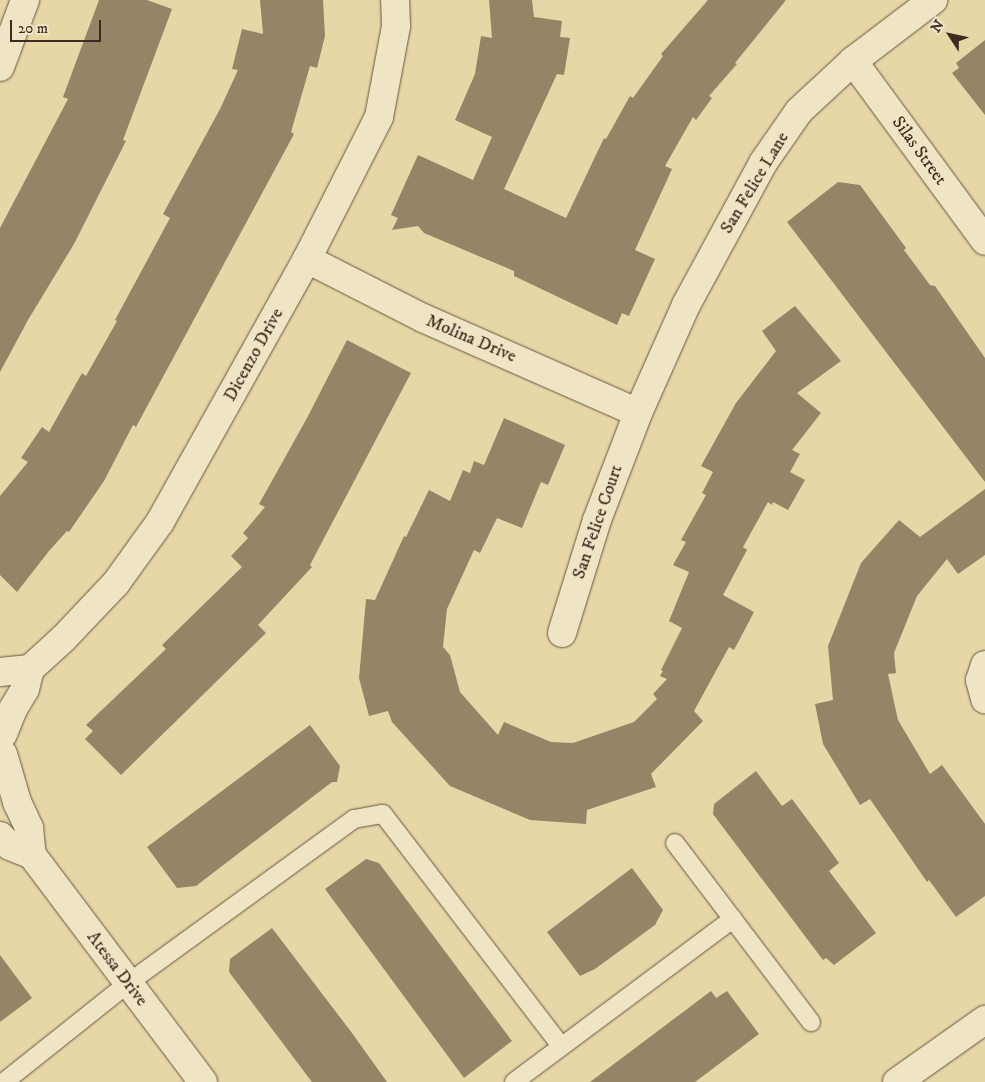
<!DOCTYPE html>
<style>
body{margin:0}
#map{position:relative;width:985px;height:1082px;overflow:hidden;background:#e7d7a6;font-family:"IM FELL DW Pica",serif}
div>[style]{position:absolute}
.building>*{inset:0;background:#968466}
.roads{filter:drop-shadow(0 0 1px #685542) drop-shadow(0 0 1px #685542)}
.service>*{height:18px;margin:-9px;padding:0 9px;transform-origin:9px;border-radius:9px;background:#efe5c5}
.minor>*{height:28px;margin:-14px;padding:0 14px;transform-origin:14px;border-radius:14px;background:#efe5c5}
.secondary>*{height:28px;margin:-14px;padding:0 14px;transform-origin:14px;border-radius:14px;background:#efe5c5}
span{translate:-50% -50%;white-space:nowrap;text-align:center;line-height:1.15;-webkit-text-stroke:5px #efe5c5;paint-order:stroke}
.street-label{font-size:18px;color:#3e2a20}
.north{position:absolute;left:925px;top:10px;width:50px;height:50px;-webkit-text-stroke:4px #efe5c5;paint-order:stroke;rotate:305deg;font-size:14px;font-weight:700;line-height:20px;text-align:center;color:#3e2a20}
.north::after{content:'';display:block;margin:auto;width:18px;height:22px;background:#3e2a20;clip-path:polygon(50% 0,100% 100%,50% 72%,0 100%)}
.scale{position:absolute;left:10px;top:20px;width:91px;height:22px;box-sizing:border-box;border:2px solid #3e2a20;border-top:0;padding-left:6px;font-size:15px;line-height:18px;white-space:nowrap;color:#3e2a20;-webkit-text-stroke:4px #efe5c5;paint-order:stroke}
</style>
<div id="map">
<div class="building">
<div style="clip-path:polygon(99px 0,147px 0,172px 9px,123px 140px,126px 141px,74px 244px,28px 320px,0 372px,0 228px,68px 99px,63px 97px)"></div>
<div style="clip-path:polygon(260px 0,323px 0,325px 36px,317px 68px,310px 66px,291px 132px,294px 134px,136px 427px,133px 425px,104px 481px,69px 532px,67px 531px,49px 551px,17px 592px,0 575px,0 496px,28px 462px,21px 458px,42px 427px,49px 432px,82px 373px,86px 376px,117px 321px,115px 320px,170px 218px,163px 214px,220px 109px,238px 70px,232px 69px,242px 29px,263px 34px)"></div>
<div style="clip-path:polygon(489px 0,532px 0,534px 17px,562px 21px,560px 37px,570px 38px,564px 75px,557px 74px,504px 189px,566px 218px,604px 138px,606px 139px,630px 96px,633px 98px,663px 56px,661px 54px,708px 0,786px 0,735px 63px,737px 64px,709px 96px,712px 98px,696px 120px,693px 117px,665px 166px,672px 169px,635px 250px,655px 259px,629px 316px,622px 313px,617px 325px,514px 276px,514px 271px,424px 233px,418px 226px,392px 230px,398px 218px,391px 215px,418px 155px,473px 180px,492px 137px,455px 120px,475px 74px,481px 36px,492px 38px)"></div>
<div style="clip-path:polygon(985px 40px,985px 115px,952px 73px,959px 68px,956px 63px)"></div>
<div style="clip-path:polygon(838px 182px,860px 185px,906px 248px,904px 250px,930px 285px,935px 286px,985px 358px,985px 482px,787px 222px)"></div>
<div style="clip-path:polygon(795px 306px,841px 361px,797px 393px,821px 413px,792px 450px,800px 454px,790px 472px,805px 480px,788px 510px,773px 502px,772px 505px,768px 502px,743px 547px,747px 550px,723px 595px,754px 612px,734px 650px,729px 647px,694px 711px,703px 721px,651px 774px,656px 787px,587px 810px,586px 824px,530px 820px,450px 786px,392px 722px,388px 711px,369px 716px,359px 678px,366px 599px,375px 600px,404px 536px,406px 537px,429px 490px,450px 501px,463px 470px,470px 473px,474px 461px,484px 465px,504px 418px,565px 445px,548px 485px,541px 482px,522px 528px,497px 518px,480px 553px,474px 550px,447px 609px,443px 647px,450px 655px,460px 692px,498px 735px,504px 722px,551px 742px,573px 743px,634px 722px,657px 699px,653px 694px,667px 679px,660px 676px,663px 671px,661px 670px,682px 628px,669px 621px,689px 572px,673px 565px,686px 542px,681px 540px,706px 495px,702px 493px,713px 472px,701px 466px,736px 403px,776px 351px,762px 331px)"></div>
<div style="clip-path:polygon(347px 340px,411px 373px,310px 565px,312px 567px,258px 625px,266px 633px,121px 775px,85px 739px,93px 731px,86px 725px,166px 649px,162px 645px,242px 567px,231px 556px,248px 538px,243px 533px,265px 507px,259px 504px,307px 418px)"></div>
<div style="clip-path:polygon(985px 489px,985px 555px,958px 574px,947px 559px,917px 596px,894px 653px,896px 673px,888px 674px,898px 720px,930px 774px,942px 765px,985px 824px,985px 896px,956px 917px,929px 880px,927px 882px,870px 799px,860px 805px,823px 744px,815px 704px,833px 700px,828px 646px,861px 563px,899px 520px,920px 537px)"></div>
<div style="clip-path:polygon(310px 725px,340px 766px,337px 782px,332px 782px,196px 886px,177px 888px,147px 847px)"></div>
<div style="clip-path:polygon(756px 771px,782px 806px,792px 799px,824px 842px,839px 863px,829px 871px,876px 933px,834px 965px,826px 958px,823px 960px,713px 814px,714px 804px)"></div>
<div style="clip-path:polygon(366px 859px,379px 863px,512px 1041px,464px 1078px,325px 889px)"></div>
<div style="clip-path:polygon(632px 868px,663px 910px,655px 925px,595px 969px,580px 976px,547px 932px)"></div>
<div style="clip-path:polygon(272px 928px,352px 1033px,387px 1082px,312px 1082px,229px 972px,230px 959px)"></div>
<div style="clip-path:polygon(0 955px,32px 998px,0 1022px)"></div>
<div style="clip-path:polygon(711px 991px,716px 998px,727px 991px,759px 1034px,695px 1082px,590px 1082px)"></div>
</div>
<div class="roads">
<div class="service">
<div style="left:675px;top:843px;width:225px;rotate:52.8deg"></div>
<div style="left:4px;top:1082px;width:157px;rotate:-38.5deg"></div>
<div style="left:127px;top:984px;width:281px;rotate:-36deg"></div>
<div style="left:354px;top:819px;width:29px;rotate:-10deg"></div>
<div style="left:383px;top:814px;width:292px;rotate:52.5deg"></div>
<div style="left:514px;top:1082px;width:273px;rotate:-36.7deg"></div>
</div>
<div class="minor">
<div style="left:853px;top:61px;width:223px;rotate:53.7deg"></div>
<div style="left:0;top:67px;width:72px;rotate:-69.5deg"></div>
<div style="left:307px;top:259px;width:130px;rotate:27deg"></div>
<div style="left:423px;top:318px;width:235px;rotate:23.8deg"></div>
<div style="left:562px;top:633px;width:118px;rotate:-72.8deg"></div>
<div style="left:597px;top:520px;width:115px;rotate:-69deg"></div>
<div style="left:638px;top:413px;width:118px;rotate:-66deg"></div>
<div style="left:686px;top:305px;width:162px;rotate:-61.5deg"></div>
<div style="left:763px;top:163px;width:63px;rotate:-55.3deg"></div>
<div style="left:799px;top:111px;width:74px;rotate:-42.8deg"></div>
<div style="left:853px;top:61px;width:101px;rotate:-37.3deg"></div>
<div style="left:985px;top:665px;width:16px;rotate:108deg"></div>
<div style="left:980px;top:680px;width:20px;rotate:75deg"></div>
<div style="left:0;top:672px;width:30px;rotate:-6deg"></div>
<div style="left:3px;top:734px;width:27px;rotate:-68deg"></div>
<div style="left:13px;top:709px;width:23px;rotate:-59deg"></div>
<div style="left:25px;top:689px;width:21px;rotate:-76deg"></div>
<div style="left:30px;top:669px;width:45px;rotate:-42.3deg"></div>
<div style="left:63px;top:639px;width:77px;rotate:-46.6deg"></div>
<div style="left:116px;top:583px;width:75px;rotate:-54.2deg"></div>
<div style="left:160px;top:522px;width:301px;rotate:-60.8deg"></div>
<div style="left:307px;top:259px;width:159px;rotate:-63.1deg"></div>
<div style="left:379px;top:117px;width:93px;rotate:-79.4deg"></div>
<div style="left:396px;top:26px;width:26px;rotate:-92deg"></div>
<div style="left:3px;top:754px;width:50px;rotate:73.7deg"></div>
<div style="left:17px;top:802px;width:29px;rotate:65deg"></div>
<div style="left:29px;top:828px;width:27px;rotate:84deg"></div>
<div style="left:32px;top:855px;width:284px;rotate:53deg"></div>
<div style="left:0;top:836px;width:14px;rotate:45deg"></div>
<div style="left:10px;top:846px;width:24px;rotate:22deg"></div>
</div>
<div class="secondary">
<div style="left:897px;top:1082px;width:108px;rotate:-35.2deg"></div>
</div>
</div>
<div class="street-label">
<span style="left:919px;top:151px;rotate:54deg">Silas Street</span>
<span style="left:755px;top:183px;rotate:-59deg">San Felice Lane</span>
<span style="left:471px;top:339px;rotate:23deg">Molina Drive</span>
<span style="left:254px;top:355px;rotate:-61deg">Dicenzo Drive</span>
<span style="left:598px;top:522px;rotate:-71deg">San Felice Court</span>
<span style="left:117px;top:969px;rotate:53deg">Atessa Drive</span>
</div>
<div class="north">N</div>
<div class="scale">20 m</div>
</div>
